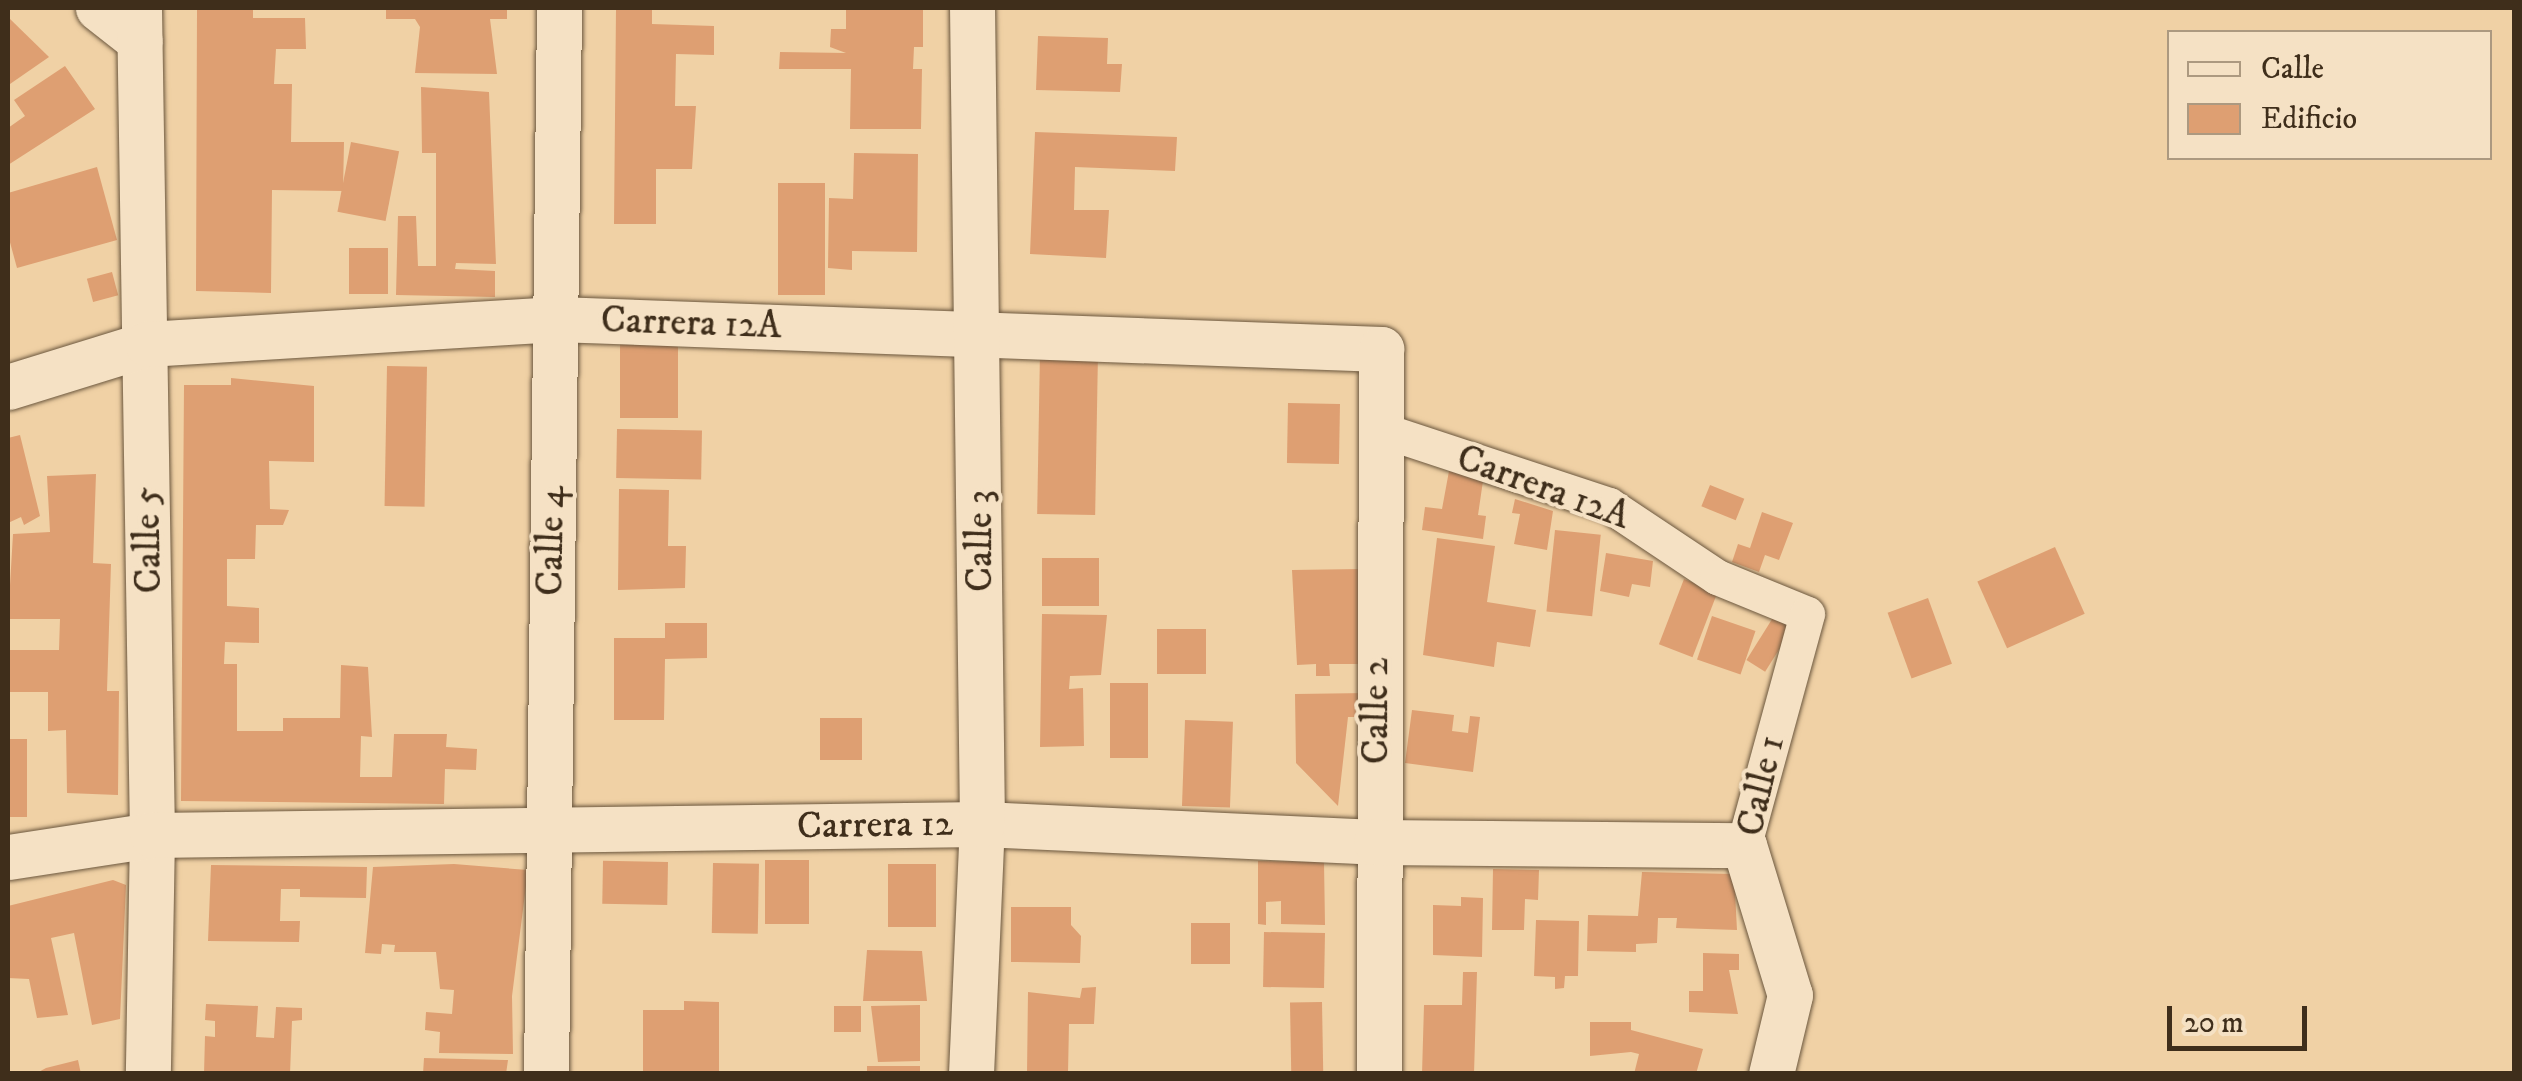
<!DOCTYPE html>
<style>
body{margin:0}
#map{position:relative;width:2522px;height:1081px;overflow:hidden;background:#f0d1a5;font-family:"IM FELL DW Pica",serif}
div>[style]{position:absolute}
.building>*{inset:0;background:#de9f72;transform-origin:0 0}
.roads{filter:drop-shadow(0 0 2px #6b573e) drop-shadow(0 0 2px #6b573e)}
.pedestrian>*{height:35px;margin:-17.5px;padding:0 17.5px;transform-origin:17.5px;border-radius:17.5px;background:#f5e1c4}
.minor>*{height:45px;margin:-22.5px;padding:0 22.5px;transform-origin:22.5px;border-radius:22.5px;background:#f5e1c4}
span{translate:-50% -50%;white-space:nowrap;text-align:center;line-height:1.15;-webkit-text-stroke:8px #f5e1c4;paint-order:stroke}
.street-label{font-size:38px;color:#3f2e1b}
.frame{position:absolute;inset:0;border:10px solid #3f2e1b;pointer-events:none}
.legend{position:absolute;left:2167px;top:30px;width:325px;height:130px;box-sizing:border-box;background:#f5e1c4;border:2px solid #ac9980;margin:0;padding:12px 18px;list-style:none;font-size:30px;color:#3f2e1b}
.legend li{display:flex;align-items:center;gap:20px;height:50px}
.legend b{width:50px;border:2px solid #ac9980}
.scale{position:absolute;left:2167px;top:1006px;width:140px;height:45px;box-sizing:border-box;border:5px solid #3f2e1b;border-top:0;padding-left:12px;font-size:30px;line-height:35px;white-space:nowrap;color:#3f2e1b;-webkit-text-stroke:8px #f5e1c4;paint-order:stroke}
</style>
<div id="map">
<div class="building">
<div style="clip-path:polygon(197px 8px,253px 8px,253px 18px,305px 18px,306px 49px,276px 49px,274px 84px,292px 84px,291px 142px,344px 142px,343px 191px,272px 190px,271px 293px,196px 291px)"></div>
<div style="clip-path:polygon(386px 8px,507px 8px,507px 19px,490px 19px,497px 74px,415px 73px,420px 27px,415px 19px,386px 19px)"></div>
<div style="clip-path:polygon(616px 8px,652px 8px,652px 24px,714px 26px,714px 55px,676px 54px,675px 106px,696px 106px,692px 169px,656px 169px,656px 224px,614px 224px)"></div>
<div style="clip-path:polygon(846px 8px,923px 8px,923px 47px,914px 47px,913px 69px,922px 69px,921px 129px,850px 129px,851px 69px,779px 69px,780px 52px,846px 53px,830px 47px,831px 29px,846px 29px)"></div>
<div style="clip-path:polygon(8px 17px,49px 57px,10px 84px,8px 82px)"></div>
<div style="clip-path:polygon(1038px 36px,1108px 38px,1107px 64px,1122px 64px,1120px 92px,1036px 90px)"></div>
<div style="clip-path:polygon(65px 66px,95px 109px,8px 165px,8px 128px,25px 116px,14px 100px)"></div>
<div style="clip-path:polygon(421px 87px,489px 92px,496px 264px,456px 263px,455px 269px,495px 271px,495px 297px,396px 295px,398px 216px,416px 216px,418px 266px,436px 266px,436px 153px,422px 153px)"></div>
<div style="clip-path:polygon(1035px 132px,1177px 137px,1175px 171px,1075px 167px,1074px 210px,1109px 210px,1106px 258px,1030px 254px)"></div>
<div style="left:351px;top:142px;width:49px;height:71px;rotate:11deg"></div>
<div style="clip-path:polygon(854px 153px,918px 154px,917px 252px,852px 251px,852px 270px,828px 268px,829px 198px,853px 199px)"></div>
<div style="clip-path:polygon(97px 167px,117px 240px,17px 268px,8px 235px,8px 193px)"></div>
<div style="left:778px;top:183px;width:47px;height:112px"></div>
<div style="left:349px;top:248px;width:39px;height:46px"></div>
<div style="left:112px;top:272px;width:24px;height:26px;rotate:75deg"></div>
<div style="left:620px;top:341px;width:58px;height:77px"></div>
<div style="left:1098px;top:352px;width:163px;height:58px;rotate:91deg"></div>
<div style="left:387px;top:366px;width:40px;height:140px;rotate:1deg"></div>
<div style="clip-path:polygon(231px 378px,314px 386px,314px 462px,269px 461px,270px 509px,289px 510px,283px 525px,256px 525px,255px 559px,227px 559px,227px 606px,259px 608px,259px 643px,225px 642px,224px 664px,237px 664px,237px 731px,283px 731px,283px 718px,340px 718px,341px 665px,368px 667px,372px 737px,361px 736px,360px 777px,392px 777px,394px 734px,447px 734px,446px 747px,477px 749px,476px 770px,445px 769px,444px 804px,181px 801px,184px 385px,231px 385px)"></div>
<div style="left:1288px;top:403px;width:52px;height:60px;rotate:1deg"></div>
<div style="left:617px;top:429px;width:85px;height:49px;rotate:1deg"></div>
<div style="clip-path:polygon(20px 435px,40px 516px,24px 525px,21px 517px,8px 523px,8px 438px)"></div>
<div style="clip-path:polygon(1449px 471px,1483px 481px,1478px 515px,1486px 516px,1483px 539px,1422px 530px,1425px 507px,1442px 509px)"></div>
<div style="clip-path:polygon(96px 474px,93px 563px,111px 564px,107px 691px,119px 691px,118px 795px,67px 793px,66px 730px,48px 731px,48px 692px,8px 692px,8px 650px,59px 650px,60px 619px,8px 619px,13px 534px,50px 532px,47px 476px)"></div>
<div style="left:1710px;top:485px;width:37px;height:23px;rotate:22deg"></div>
<div style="clip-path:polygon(619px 489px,669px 490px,668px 546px,686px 546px,685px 588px,618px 590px)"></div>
<div style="clip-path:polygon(1515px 499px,1553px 511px,1547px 550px,1514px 544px,1520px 514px,1512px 513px)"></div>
<div style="clip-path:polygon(1762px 512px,1793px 523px,1779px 560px,1765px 555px,1759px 572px,1732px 562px,1738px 544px,1750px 548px)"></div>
<div style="left:1555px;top:530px;width:46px;height:82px;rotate:6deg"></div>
<div style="clip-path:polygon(1437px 538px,1495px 546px,1487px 602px,1536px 610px,1530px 647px,1497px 642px,1494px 667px,1423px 655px)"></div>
<div style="left:2055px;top:547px;width:73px;height:85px;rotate:66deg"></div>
<div style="clip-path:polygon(1606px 553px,1653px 561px,1650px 587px,1632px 584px,1629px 597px,1600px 591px)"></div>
<div style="left:1042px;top:558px;width:57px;height:48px"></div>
<div style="clip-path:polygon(1360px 569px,1360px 664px,1329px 664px,1330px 676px,1316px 676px,1316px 664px,1297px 665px,1292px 570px)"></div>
<div style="left:1684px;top:579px;width:36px;height:70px;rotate:21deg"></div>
<div style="left:1928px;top:598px;width:70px;height:43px;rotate:70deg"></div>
<div style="clip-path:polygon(1042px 614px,1107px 615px,1101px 675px,1070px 676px,1069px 689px,1083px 688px,1084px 746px,1040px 747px)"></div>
<div style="left:1712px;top:616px;width:46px;height:46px;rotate:19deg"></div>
<div style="left:1774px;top:616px;width:22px;height:52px;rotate:32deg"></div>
<div style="clip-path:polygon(665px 623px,707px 623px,707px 658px,665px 659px,664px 720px,614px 720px,614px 638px,665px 638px)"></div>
<div style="left:1157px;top:629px;width:49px;height:45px"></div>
<div style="left:1110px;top:683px;width:38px;height:75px"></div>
<div style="clip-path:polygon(1367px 693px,1367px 717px,1348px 717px,1338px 806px,1296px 763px,1295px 694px)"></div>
<div style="clip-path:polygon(1412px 710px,1454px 715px,1452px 731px,1468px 733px,1470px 716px,1480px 717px,1473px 772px,1405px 763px)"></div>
<div style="left:820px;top:718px;width:42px;height:42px"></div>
<div style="left:1185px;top:720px;width:48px;height:86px;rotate:2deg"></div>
<div style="left:10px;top:739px;width:17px;height:78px"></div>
<div style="left:765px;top:860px;width:44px;height:64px"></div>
<div style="clip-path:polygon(1258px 861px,1324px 862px,1325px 925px,1281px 924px,1281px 901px,1266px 902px,1266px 925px,1258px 924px)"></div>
<div style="left:668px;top:862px;width:43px;height:65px;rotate:91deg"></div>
<div style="left:713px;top:863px;width:46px;height:70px;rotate:1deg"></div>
<div style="clip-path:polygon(454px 864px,528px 870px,512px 996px,513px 1054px,439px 1053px,440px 1032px,425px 1030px,426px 1012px,452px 1014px,454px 990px,440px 989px,436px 952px,394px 952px,395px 945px,382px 944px,381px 954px,365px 953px,373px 867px)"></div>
<div style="left:888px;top:864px;width:48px;height:63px"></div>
<div style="clip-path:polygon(211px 865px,367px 867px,366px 898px,300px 897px,300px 889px,281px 889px,280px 921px,300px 921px,299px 942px,208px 941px)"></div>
<div style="clip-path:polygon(1493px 869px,1539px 870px,1538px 900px,1525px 899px,1524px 930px,1492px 930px)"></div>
<div style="clip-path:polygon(1642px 872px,1734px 874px,1737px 930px,1676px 928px,1677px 918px,1658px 918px,1657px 943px,1636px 944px,1636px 952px,1587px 951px,1588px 915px,1638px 916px)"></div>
<div style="clip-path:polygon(113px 880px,126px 885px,120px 1019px,92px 1025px,74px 933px,51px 938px,68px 1015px,37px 1018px,29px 979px,8px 978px,8px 906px)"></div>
<div style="clip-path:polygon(1461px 897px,1483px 898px,1482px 957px,1433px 955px,1433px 905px,1461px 906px)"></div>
<div style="clip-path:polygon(1011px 907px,1071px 907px,1071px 925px,1081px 936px,1080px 963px,1011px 962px)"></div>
<div style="clip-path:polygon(1536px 920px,1579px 921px,1578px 976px,1565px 976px,1564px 988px,1555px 989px,1555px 977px,1534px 976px)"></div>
<div style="left:1191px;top:923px;width:39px;height:41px"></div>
<div style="left:1264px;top:932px;width:61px;height:55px;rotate:1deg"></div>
<div style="clip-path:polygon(867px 950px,922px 951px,927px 1001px,863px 1001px)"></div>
<div style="clip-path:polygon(1703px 953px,1739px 954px,1739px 970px,1729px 970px,1738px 1014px,1689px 1012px,1689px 991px,1703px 991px)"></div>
<div style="clip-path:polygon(1463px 972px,1477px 972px,1474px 1074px,1422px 1074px,1424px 1005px,1462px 1005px)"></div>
<div style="clip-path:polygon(1096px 987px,1094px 1024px,1069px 1024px,1068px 1073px,1027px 1073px,1028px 992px,1080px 998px,1082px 988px)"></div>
<div style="clip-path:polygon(684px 1001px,719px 1002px,719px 1072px,643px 1074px,643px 1010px,684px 1010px)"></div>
<div style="left:1322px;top:1002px;width:70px;height:32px;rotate:89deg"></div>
<div style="clip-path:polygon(206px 1004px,258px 1006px,256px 1037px,274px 1038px,276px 1007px,302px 1008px,302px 1020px,292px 1021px,290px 1074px,204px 1074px,205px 1036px,215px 1037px,215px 1021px,205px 1020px)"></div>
<div style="clip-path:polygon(920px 1005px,920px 1061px,878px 1062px,871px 1006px)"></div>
<div style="left:834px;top:1006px;width:27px;height:26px"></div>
<div style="clip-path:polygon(1590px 1022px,1631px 1022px,1631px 1030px,1703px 1049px,1696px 1074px,1634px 1074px,1639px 1054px,1631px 1052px,1590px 1056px)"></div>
<div style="clip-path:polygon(424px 1058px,505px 1060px,508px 1060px,506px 1074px,423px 1074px)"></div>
<div style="clip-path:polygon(78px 1060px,81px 1074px,35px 1074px,46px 1068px)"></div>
<div style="left:867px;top:1066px;width:53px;height:8px"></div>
</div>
<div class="roads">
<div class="pedestrian">
<div style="left:1379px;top:429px;width:242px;rotate:18.3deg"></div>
<div style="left:1609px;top:505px;width:130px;rotate:33.7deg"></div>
<div style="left:1717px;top:577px;width:97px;rotate:22.3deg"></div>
<div style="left:1807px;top:614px;width:239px;rotate:105.3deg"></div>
</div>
<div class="minor">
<div style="left:98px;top:8px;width:53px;rotate:38.2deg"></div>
<div style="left:139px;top:8px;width:827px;rotate:89.1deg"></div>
<div style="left:152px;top:835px;width:239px;rotate:91deg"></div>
<div style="left:8px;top:387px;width:145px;rotate:-17.2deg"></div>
<div style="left:147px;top:344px;width:410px;rotate:-3.5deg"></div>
<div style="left:556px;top:319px;width:826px;rotate:2.08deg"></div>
<div style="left:1381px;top:349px;width:725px;rotate:90.16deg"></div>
<div style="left:8px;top:857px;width:146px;rotate:-8.7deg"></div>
<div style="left:152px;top:835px;width:830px;rotate:-0.76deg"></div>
<div style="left:982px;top:824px;width:394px;rotate:2.6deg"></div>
<div style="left:1376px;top:842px;width:368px;rotate:0.5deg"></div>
<div style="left:1744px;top:845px;width:157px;rotate:73deg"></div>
<div style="left:1790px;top:995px;width:81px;rotate:103.5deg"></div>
<div style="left:546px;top:1074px;width:1066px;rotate:-89.3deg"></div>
<div style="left:971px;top:1074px;width:250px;rotate:-87.5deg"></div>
<div style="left:982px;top:824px;width:816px;rotate:-90.7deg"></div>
</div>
</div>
<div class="street-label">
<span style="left:691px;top:324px;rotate:2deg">Carrera 12A</span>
<span style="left:1543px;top:488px;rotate:20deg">Carrera 12A</span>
<span style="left:149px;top:540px;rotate:-91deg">Calle 5</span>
<span style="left:552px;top:541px;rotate:-89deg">Calle 4</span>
<span style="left:981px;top:541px;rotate:-90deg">Calle 3</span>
<span style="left:1377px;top:711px;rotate:-90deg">Calle 2</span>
<span style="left:1762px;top:786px;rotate:-77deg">Calle 1</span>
<span style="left:875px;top:826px;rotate:-1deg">Carrera 12</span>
</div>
<div class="frame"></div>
<ul class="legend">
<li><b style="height:12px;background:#f5e1c4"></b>Calle</li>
<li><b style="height:28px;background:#de9f72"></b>Edificio</li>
</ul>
<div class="scale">20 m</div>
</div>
